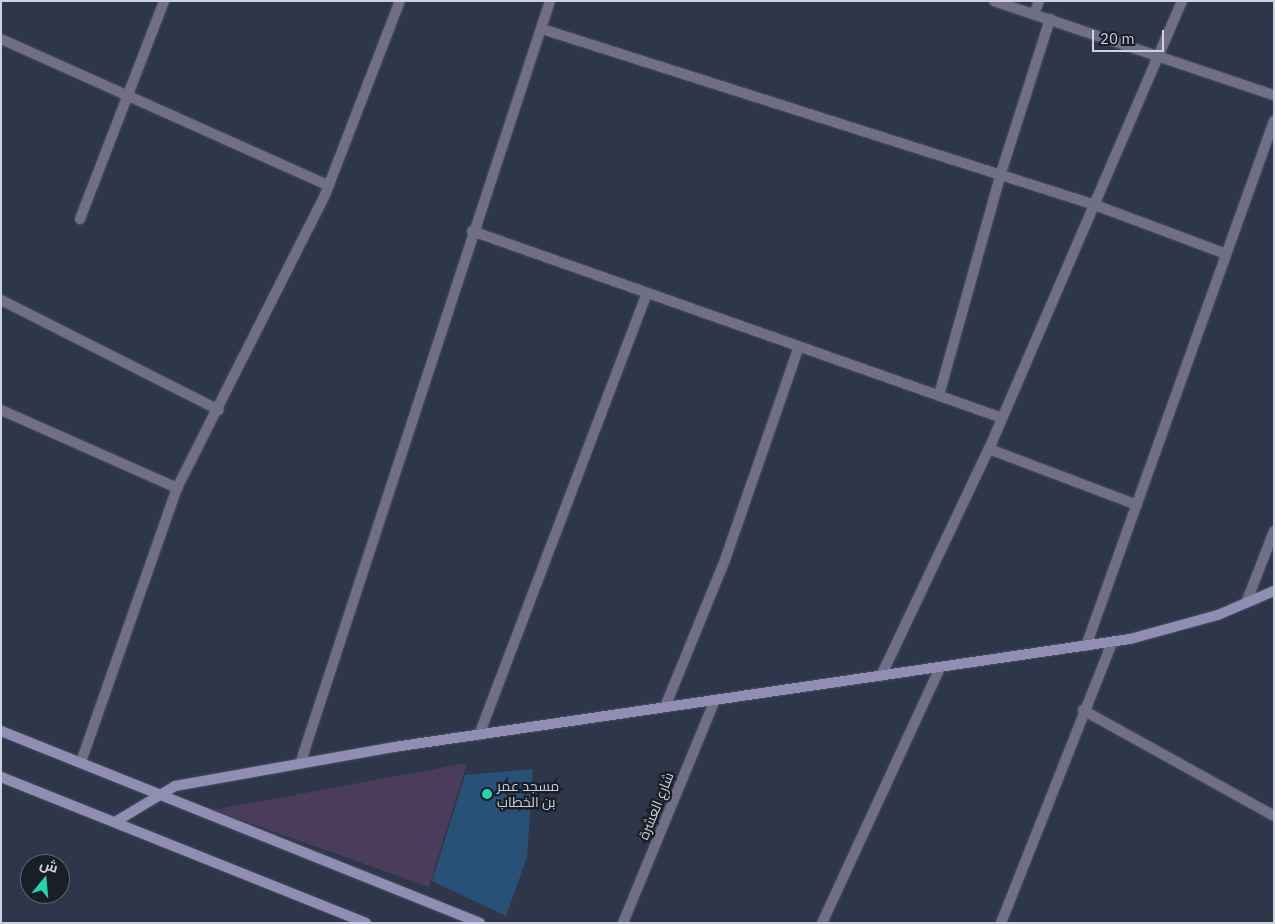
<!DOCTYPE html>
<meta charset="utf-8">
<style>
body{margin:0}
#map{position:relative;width:1275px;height:924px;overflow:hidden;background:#2e364a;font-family:"IBM Plex Sans",Cairo,sans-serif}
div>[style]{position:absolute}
.green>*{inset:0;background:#4a3c5a}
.building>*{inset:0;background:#295177}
.roads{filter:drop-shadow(0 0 1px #4a5265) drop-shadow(0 0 1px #4a5265)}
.minor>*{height:10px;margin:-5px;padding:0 5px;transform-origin:5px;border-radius:5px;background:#706f86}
.tertiary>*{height:10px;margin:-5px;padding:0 5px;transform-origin:5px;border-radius:5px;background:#706f86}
.secondary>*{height:10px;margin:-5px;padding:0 5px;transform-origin:5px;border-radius:5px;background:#908eb2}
.dots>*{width:14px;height:14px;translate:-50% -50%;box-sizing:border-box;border:2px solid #1a1e27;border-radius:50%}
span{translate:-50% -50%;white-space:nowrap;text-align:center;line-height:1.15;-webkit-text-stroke:4.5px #1a1e27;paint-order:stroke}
.poi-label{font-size:14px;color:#ccd2de}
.left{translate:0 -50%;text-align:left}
.street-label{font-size:14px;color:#ccd2de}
.frame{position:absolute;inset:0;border:2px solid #ccd2de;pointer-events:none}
.north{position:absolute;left:20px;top:854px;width:50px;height:50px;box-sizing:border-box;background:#1a1e27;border:1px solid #616670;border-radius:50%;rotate:17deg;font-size:14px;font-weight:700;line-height:20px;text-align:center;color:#ccd2de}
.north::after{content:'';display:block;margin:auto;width:18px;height:22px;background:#26d5ae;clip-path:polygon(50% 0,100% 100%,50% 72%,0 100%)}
.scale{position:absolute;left:1092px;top:30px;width:72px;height:22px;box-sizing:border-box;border:2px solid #ccd2de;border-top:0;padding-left:6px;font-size:15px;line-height:18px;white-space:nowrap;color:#ccd2de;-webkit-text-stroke:4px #1a1e27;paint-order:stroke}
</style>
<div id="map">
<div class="green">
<div style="clip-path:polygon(467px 763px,429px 887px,213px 810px)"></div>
</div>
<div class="building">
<div style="clip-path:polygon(533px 769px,527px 857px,506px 916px,432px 881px,465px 775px)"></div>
</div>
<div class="roads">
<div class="minor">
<div style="left:1034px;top:14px;width:14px;rotate:-69deg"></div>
<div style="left:542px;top:29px;width:580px;rotate:17.65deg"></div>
<div style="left:1095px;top:205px;width:140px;rotate:20.5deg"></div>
<div style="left:1px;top:39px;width:359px;rotate:24.1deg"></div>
<div style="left:80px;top:219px;width:234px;rotate:-68.9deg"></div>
<div style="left:472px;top:231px;width:562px;rotate:19.43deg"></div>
<div style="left:1px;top:300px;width:244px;rotate:26.8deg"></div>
<div style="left:939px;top:395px;width:227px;rotate:-74.4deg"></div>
<div style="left:1000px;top:176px;width:165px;rotate:-72.3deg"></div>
<div style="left:1px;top:410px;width:193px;rotate:23.9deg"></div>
<div style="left:989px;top:449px;width:158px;rotate:20.7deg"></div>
<div style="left:1246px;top:603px;width:77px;rotate:-68.7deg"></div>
<div style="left:1086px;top:646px;width:558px;rotate:-70.3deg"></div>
<div style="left:881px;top:676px;width:251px;rotate:-64.6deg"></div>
<div style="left:989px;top:449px;width:488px;rotate:-66.7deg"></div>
<div style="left:665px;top:707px;width:159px;rotate:-67.8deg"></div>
<div style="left:725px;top:560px;width:226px;rotate:-70.9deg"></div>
<div style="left:1083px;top:710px;width:218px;rotate:29deg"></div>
<div style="left:479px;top:735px;width:473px;rotate:-69.2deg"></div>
<div style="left:81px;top:762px;width:290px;rotate:-70.7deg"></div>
<div style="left:177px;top:488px;width:328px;rotate:-63.2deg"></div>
<div style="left:325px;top:195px;width:208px;rotate:-68.9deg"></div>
<div style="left:300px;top:764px;width:803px;rotate:-71.86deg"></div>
<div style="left:623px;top:923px;width:241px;rotate:-67.6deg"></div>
<div style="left:822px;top:923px;width:281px;rotate:-65.2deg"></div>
<div style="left:1001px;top:923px;width:302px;rotate:-68.4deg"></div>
</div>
<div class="tertiary">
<div style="left:994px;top:1px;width:295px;rotate:18.6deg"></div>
</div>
<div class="secondary">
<div style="left:1px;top:731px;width:516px;rotate:21.84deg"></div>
<div style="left:1px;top:777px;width:393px;rotate:21.8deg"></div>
<div style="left:115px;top:822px;width:70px;rotate:-31deg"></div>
<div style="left:175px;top:786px;width:222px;rotate:-10.1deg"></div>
<div style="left:394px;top:747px;width:744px;rotate:-8.35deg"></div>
<div style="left:1130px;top:639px;width:91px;rotate:-15.3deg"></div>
<div style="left:1218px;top:615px;width:61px;rotate:-23.2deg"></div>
</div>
</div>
<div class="dots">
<div style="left:487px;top:794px;background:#26d5ae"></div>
</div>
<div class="poi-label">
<span class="left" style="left:497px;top:794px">مسجد عمر<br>بن الخطاب</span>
</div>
<div class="street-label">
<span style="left:656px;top:806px;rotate:-68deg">شارع العشرة</span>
</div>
<div class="frame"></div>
<div class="north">ش</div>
<div class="scale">20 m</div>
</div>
